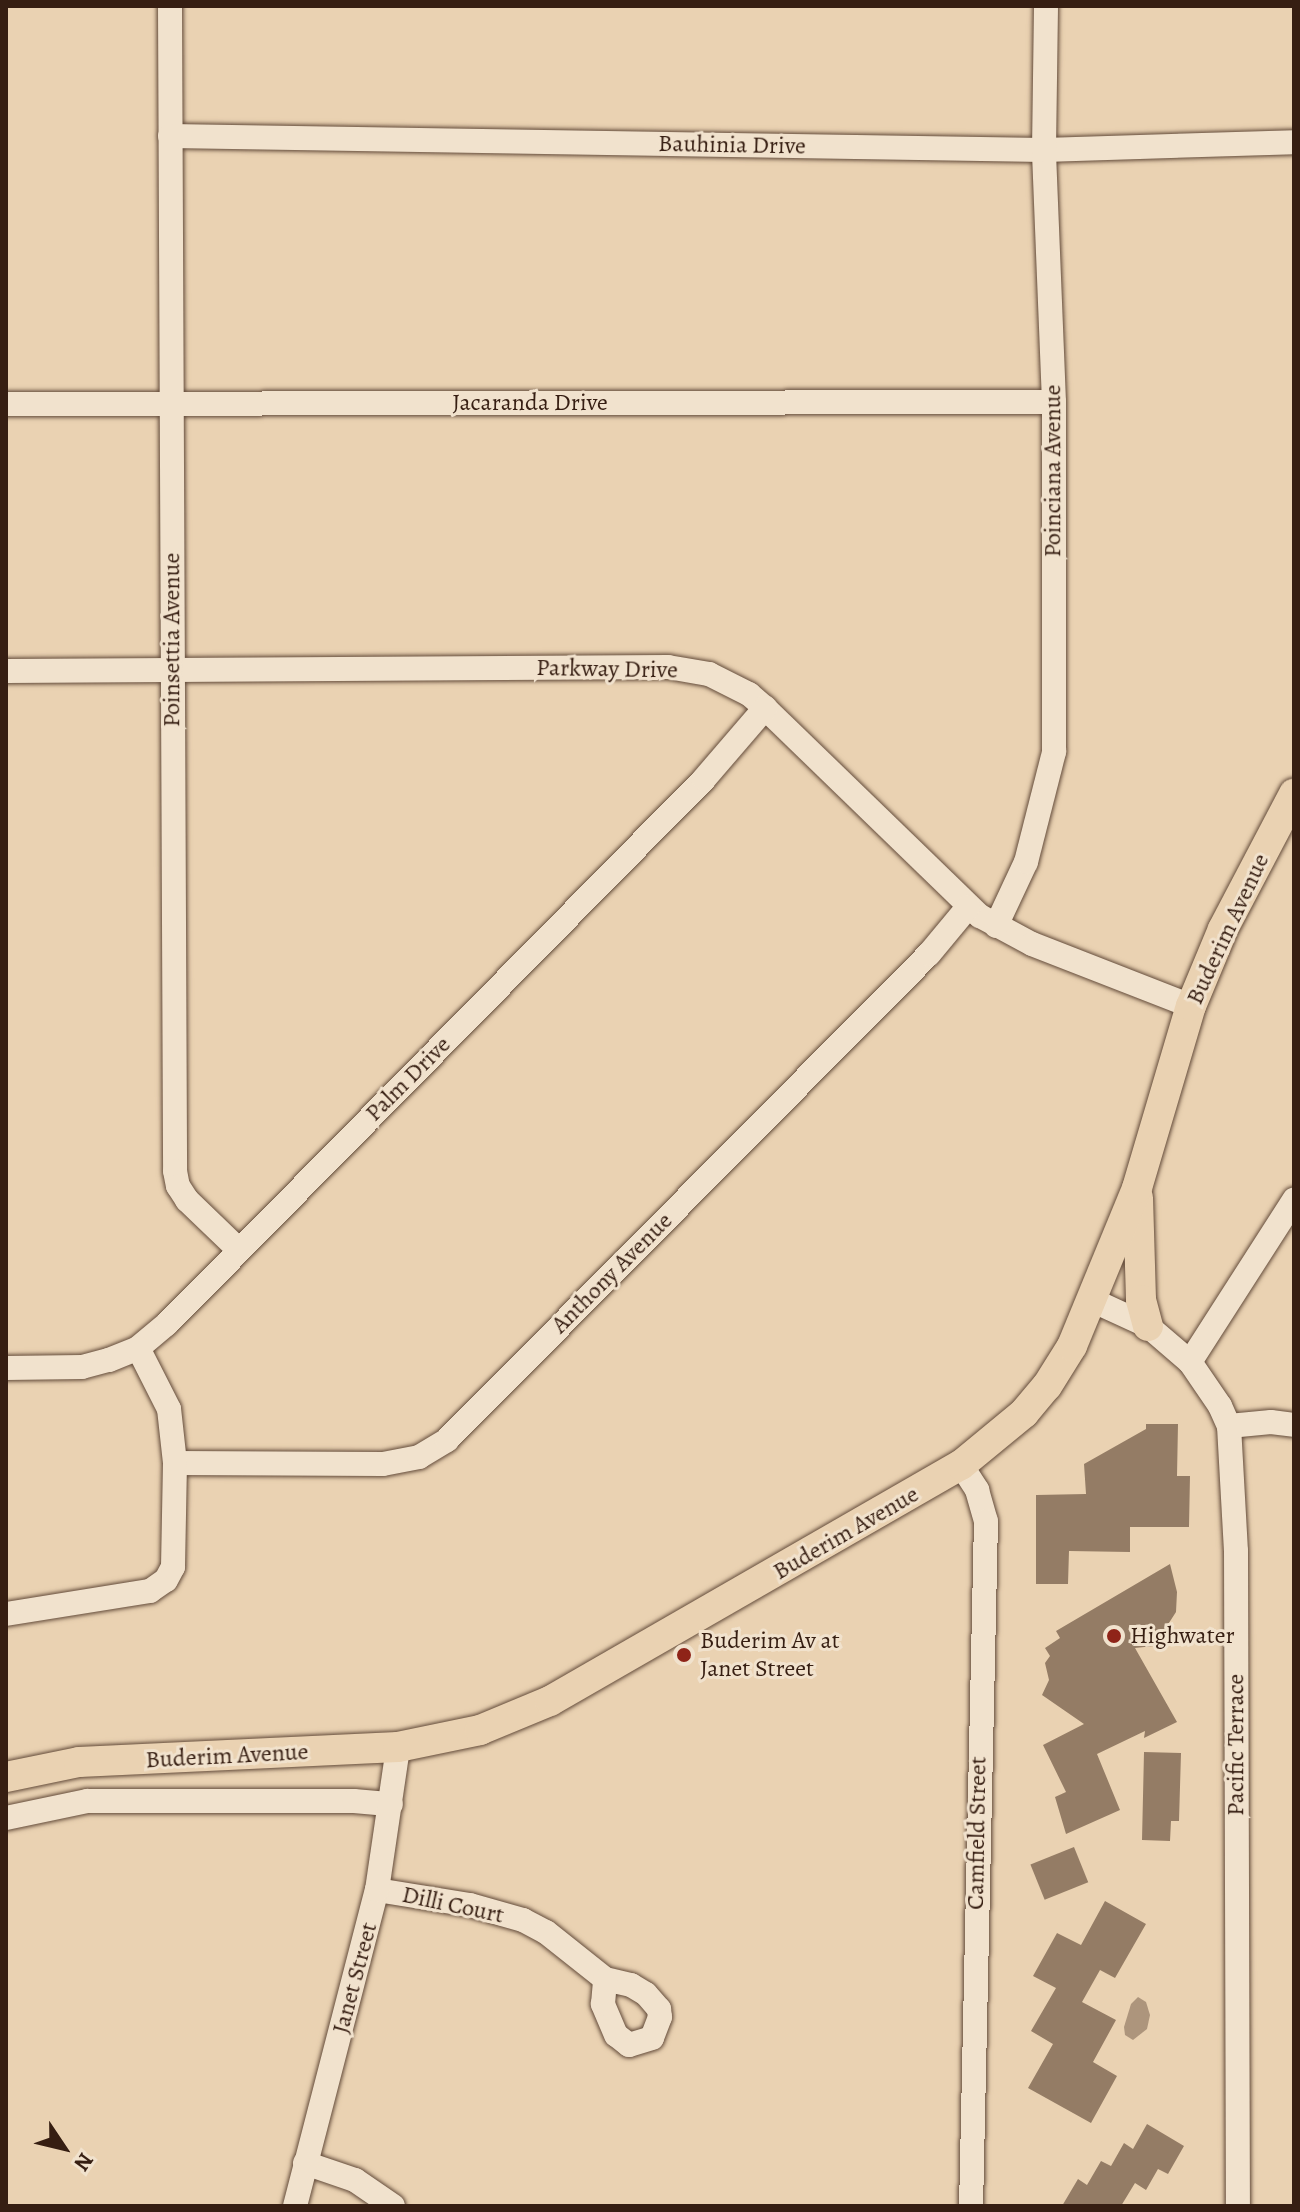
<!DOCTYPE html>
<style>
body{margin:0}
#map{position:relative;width:1300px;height:2212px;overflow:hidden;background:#ead2b2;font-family:Alegreya,serif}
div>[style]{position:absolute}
.water>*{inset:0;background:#ad957c}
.building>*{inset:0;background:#947c65;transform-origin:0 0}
.roads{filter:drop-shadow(0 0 2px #634b3a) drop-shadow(0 0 2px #634b3a)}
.minor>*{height:24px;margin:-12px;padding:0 12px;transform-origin:12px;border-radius:12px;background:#f1e2cd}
.major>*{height:30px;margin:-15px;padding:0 15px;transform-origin:15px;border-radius:15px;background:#ead2b2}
.dots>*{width:22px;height:22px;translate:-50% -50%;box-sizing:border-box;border:4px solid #f1e2cd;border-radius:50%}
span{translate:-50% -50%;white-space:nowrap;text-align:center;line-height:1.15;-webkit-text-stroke:6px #f1e2cd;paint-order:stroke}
.street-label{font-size:24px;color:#361e12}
.poi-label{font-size:24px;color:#361e12}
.left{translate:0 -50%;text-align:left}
.frame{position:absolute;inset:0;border:8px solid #361e12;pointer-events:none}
.north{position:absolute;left:24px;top:2108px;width:80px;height:80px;-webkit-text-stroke:6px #f1e2cd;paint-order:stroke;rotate:125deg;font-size:22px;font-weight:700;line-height:32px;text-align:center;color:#361e12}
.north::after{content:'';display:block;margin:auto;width:28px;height:36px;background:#361e12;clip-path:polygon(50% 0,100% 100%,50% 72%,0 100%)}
</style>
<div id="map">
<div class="water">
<div style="clip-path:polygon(1138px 1997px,1146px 2002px,1150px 2015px,1147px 2029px,1133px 2040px,1125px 2035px,1124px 2027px,1131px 2004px)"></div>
</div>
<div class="building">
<div style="clip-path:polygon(1146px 1424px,1178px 1424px,1177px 1476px,1190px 1476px,1189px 1527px,1130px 1527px,1130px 1552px,1069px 1551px,1068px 1584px,1036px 1584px,1036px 1495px,1086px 1494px,1084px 1464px,1146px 1429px)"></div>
<div style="clip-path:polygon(1170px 1564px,1177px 1592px,1176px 1612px,1167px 1626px,1171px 1634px,1163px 1645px,1135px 1648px,1177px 1722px,1144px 1738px,1145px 1731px,1097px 1754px,1120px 1810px,1066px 1834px,1055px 1797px,1066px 1792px,1043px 1745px,1084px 1724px,1042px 1695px,1049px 1680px,1045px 1663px,1050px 1656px,1045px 1648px,1060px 1638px,1056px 1631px)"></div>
<div style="clip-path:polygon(1144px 1752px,1181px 1753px,1179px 1821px,1171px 1821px,1170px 1841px,1142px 1840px)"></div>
<div style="left:1074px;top:1847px;width:38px;height:47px;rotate:68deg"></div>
<div style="clip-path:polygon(1105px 1901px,1146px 1924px,1115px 1978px,1100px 1970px,1082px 2002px,1116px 2020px,1093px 2062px,1117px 2076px,1091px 2123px,1028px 2088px,1053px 2044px,1031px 2031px,1056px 1988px,1033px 1976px,1057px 1933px,1081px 1945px)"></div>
<div style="clip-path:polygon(1147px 2124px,1184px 2146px,1168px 2174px,1158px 2169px,1146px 2190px,1135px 2183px,1121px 2206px,1062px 2206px,1078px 2179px,1087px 2185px,1101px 2161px,1111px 2166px,1124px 2143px,1133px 2149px)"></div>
</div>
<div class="roads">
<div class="minor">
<div style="left:170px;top:6px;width:1165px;rotate:89.75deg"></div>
<div style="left:175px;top:1171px;width:15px;rotate:79deg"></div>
<div style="left:178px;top:1186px;width:17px;rotate:57deg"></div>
<div style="left:187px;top:1200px;width:72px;rotate:43.9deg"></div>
<div style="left:170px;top:136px;width:874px;rotate:0.92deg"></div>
<div style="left:1044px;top:150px;width:250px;rotate:-1.8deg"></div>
<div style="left:6px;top:404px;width:1048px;rotate:-0.11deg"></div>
<div style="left:6px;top:671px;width:662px;rotate:-0.35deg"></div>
<div style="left:668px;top:667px;width:42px;rotate:9.7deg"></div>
<div style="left:709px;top:674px;width:45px;rotate:26.6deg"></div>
<div style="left:749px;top:694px;width:21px;rotate:41deg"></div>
<div style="left:765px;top:708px;width:299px;rotate:44.1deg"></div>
<div style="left:980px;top:916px;width:59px;rotate:28.3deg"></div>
<div style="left:1032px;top:944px;width:171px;rotate:21.3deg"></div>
<div style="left:996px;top:926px;width:71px;rotate:-64.9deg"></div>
<div style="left:1026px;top:862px;width:114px;rotate:-75.7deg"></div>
<div style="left:1054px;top:752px;width:350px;rotate:-90deg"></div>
<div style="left:1054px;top:402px;width:252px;rotate:-92.3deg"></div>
<div style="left:1044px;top:150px;width:144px;rotate:-89.2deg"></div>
<div style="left:1094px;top:1301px;width:60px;rotate:24.8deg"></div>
<div style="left:1148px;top:1326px;width:55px;rotate:40.6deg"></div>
<div style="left:1190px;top:1362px;width:53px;rotate:55.7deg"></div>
<div style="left:1220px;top:1406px;width:22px;rotate:66deg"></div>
<div style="left:1229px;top:1426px;width:125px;rotate:86.8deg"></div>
<div style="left:1236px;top:1551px;width:655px;rotate:89.83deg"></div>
<div style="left:1190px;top:1362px;width:193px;rotate:-57.3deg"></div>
<div style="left:6px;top:1368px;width:76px;rotate:-0.8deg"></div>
<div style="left:82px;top:1367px;width:28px;rotate:-15deg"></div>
<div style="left:109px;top:1360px;width:31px;rotate:-22deg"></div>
<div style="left:138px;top:1348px;width:38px;rotate:-40deg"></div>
<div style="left:167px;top:1324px;width:765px;rotate:-45.42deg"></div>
<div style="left:704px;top:779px;width:94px;rotate:-49.3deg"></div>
<div style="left:1229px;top:1426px;width:42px;rotate:-5.4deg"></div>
<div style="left:1271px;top:1422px;width:23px;rotate:7deg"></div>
<div style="left:175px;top:1463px;width:208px;rotate:0.3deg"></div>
<div style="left:383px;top:1464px;width:37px;rotate:-11deg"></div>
<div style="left:419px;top:1457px;width:33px;rotate:-31deg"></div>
<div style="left:447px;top:1440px;width:684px;rotate:-45.24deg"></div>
<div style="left:929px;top:954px;width:61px;rotate:-50.3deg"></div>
<div style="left:961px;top:1465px;width:30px;rotate:57deg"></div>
<div style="left:977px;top:1490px;width:32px;rotate:74deg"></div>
<div style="left:986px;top:1521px;width:685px;rotate:91.25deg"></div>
<div style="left:6px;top:1614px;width:146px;rotate:-9.1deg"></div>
<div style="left:150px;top:1591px;width:19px;rotate:-35deg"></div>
<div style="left:166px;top:1580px;width:15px;rotate:-62deg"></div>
<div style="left:173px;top:1567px;width:104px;rotate:-88.9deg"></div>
<div style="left:175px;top:1463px;width:54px;rotate:-96.3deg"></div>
<div style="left:169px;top:1409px;width:68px;rotate:-116.9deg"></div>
<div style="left:6px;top:1818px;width:83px;rotate:-11.9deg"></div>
<div style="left:87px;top:1801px;width:267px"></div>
<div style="left:354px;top:1801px;width:37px;rotate:5deg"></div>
<div style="left:377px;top:1890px;width:94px;rotate:9.2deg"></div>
<div style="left:470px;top:1905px;width:55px;rotate:15.8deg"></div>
<div style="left:523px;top:1920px;width:26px;rotate:28deg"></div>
<div style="left:546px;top:1932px;width:75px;rotate:38.5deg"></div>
<div style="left:605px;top:1979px;width:27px;rotate:13deg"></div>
<div style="left:631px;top:1985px;width:17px;rotate:31deg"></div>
<div style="left:646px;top:1994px;width:20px;rotate:49deg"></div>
<div style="left:659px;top:2009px;width:8px;rotate:83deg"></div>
<div style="left:660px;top:2017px;width:22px;rotate:111deg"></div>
<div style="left:652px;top:2038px;width:24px;rotate:163deg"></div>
<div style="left:629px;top:2045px;width:16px;rotate:-142deg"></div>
<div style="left:616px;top:2035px;width:34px;rotate:-113deg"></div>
<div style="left:603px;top:2004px;width:25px;rotate:-85deg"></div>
<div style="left:305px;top:2163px;width:53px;rotate:18.8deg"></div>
<div style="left:355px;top:2180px;width:46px;rotate:34.4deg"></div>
<div style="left:295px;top:2206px;width:326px;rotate:-75.5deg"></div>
<div style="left:377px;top:1890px;width:145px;rotate:-81.6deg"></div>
</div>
<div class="major">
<div style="left:1138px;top:1198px;width:102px;rotate:88.3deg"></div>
<div style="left:1141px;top:1300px;width:27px;rotate:75deg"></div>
<div style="left:6px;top:1777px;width:75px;rotate:-11.6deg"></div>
<div style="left:79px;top:1762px;width:319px;rotate:-2.7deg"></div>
<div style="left:398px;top:1747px;width:84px;rotate:-11.7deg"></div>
<div style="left:480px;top:1730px;width:76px;rotate:-22.5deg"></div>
<div style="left:550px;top:1701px;width:474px;rotate:-29.9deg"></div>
<div style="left:961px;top:1465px;width:82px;rotate:-39.5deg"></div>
<div style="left:1024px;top:1413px;width:35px;rotate:-50deg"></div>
<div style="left:1047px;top:1386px;width:47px;rotate:-58deg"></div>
<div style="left:1072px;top:1346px;width:171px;rotate:-67.6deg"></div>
<div style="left:1137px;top:1188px;width:190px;rotate:-73.5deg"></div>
<div style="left:1191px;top:1006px;width:83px;rotate:-67.4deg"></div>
<div style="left:1223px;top:929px;width:153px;rotate:-62.3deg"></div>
</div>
</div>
<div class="dots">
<div style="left:1114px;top:1636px;background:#8f2418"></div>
<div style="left:684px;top:1655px;background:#8f2418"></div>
</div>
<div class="street-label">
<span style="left:732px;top:145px;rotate:1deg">Bauhinia Drive</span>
<span style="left:530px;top:403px">Jacaranda Drive</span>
<span style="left:1053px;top:471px;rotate:-90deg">Poinciana Avenue</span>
<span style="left:172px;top:640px;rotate:-90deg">Poinsettia Avenue</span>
<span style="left:607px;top:669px;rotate:1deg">Parkway Drive</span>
<span style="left:1228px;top:929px;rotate:-65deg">Buderim Avenue</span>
<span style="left:408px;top:1079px;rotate:-45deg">Palm Drive</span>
<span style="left:612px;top:1273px;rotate:-45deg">Anthony Avenue</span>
<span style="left:846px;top:1533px;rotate:-30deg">Buderim Avenue</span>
<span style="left:1236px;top:1745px;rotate:-90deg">Pacific Terrace</span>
<span style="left:227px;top:1756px;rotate:-3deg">Buderim Avenue</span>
<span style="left:977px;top:1833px;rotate:-89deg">Camfield Street</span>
<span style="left:453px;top:1905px;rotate:12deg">Dilli Court</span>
<span style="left:355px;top:1978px;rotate:-75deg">Janet Street</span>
</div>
<div class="poi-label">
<span class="left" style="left:1130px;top:1636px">Highwater</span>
<span class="left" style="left:700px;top:1655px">Buderim Av at<br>Janet Street</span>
</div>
<div class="frame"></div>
<div class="north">N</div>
</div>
